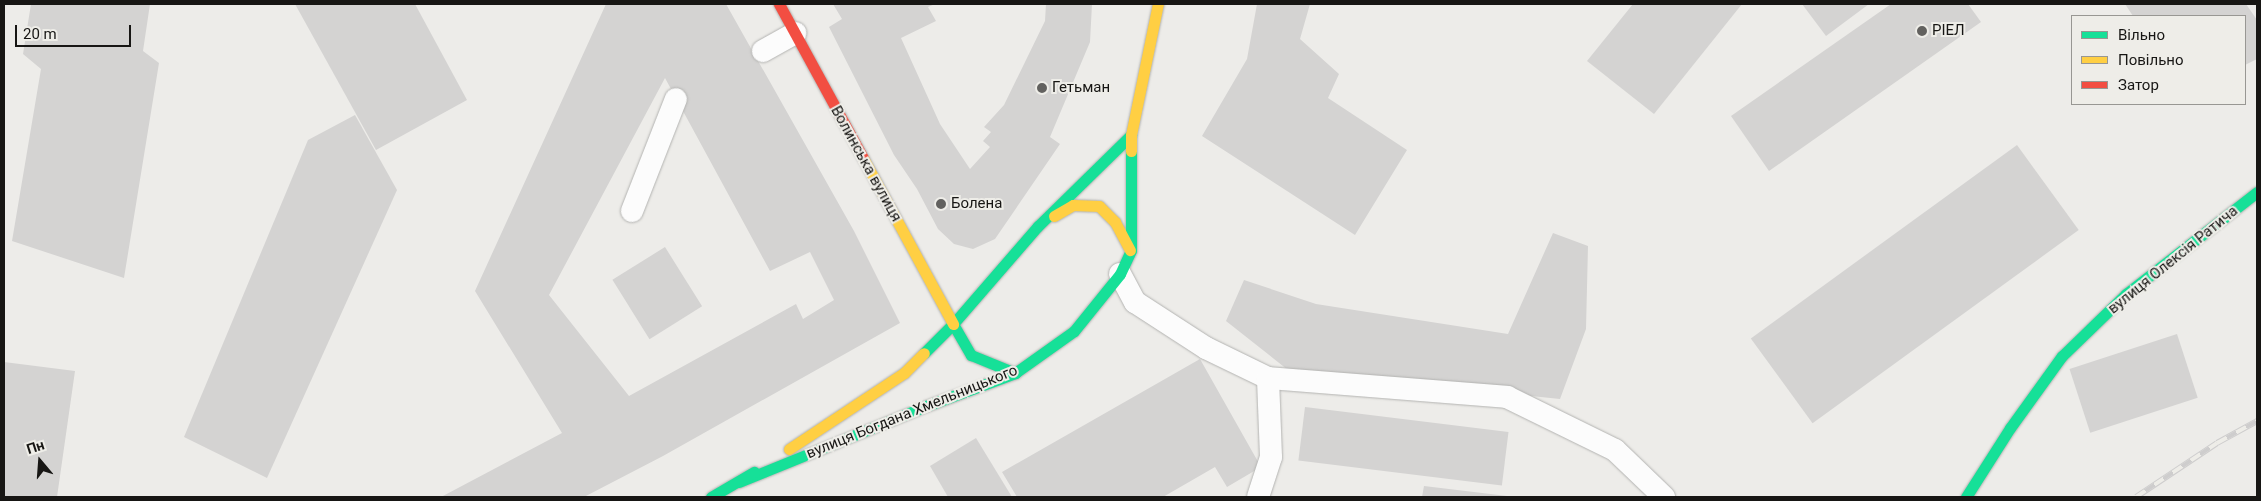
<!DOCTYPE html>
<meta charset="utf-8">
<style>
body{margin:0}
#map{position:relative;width:2261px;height:501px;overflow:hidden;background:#edece9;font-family:Roboto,sans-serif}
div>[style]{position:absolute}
.building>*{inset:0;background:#d4d3d2;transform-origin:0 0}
.roads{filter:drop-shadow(0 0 1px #b3b3b1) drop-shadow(0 0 1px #b3b3b1)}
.lane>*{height:22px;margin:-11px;padding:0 11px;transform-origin:11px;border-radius:11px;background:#fcfcfc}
.fast>*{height:11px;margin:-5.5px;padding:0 5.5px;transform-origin:5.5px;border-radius:5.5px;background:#16e098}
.slow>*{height:11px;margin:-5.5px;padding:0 5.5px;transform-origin:5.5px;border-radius:5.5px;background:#ffcf43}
.jam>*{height:11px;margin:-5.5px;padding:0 5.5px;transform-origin:5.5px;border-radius:5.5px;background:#f24e42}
.rail>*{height:5.5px;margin-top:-2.75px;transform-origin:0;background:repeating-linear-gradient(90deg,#eeede8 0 11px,#cecdcd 0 22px);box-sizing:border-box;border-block:1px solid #cecdcd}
.dots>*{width:14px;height:14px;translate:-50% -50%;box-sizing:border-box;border:2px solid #eeede8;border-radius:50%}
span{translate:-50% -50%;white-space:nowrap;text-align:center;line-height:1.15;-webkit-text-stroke:4px #eeede8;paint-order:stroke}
.poi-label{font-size:15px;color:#171614}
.left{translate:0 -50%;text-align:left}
.street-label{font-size:15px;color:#171614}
.frame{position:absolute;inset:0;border:5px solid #171614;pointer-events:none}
.legend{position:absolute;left:2071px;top:15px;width:175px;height:90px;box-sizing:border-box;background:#eeede8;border:1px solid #989793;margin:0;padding:6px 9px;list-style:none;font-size:15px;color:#171614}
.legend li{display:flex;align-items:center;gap:10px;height:25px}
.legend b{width:25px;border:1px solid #989793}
.north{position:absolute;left:15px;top:436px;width:50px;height:50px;-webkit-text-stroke:4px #eeede8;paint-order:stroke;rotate:342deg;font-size:14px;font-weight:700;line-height:20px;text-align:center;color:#171614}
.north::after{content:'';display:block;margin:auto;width:18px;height:22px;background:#171614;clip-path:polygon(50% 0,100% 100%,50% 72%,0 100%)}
.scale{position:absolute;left:15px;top:25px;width:116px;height:22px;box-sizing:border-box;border:2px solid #171614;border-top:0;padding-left:6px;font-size:15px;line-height:18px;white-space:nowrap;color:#171614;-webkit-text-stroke:4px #eeede8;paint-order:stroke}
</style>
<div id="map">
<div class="building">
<div style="clip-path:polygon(31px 4px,150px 4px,143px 51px,159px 63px,124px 278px,12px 241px,41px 69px,23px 54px)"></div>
<div style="clip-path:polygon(295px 4px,415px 4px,467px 100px,376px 150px)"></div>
<div style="clip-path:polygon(evenodd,606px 4px,726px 4px,854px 231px,900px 323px,663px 456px,584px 497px,441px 497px,562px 433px,475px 291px,606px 4px,665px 78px,770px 271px,810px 252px,834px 300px,803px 319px,796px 304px,629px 396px,549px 295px,665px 78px)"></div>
<div style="clip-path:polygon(833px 4px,935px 4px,928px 7px,936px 21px,901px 38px,940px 124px,970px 169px,990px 147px,983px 141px,991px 132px,984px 127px,1004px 105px,1045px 21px,1046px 4px,1092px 4px,1090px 42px,1050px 137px,1060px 144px,995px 239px,973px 249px,954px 244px,938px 229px,917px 189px,894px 155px,829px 27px,842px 19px)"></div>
<div style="clip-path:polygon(1257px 4px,1310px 4px,1300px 39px,1339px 74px,1328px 98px,1407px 150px,1355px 235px,1202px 136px,1247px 59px)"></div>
<div style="clip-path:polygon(1633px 4px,1742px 4px,1654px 114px,1587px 61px)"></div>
<div style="clip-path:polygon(1802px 4px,1869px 4px,1826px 36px)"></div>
<div style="clip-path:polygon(1891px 4px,1968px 4px,1981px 22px,1769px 171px,1731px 116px)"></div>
<div style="clip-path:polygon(2125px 4px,2246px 4px,2257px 20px,2257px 59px,2245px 65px,2245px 16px,2133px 16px)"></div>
<div style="clip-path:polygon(355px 115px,397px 190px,267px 478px,184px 437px,308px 140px)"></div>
<div style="left:2017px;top:145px;width:105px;height:329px;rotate:54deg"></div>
<div style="clip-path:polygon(1553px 233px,1588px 246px,1586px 329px,1560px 399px,1288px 370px,1226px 321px,1244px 280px,1316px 304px,1508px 334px)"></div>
<div style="left:665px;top:247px;width:70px;height:62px;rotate:58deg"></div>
<div style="left:2177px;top:334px;width:67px;height:113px;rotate:72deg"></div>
<div style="clip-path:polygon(1200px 359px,1261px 467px,1227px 487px,1215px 467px,1163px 497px,1017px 497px,1002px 472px)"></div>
<div style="clip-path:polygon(4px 362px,75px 371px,57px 497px,4px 497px)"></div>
<div style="left:1305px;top:407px;width:205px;height:54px;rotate:7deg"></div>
<div style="clip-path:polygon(976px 438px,1012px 497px,948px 497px,930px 466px)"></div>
<div style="clip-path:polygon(1424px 486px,1507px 496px,1507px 497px,1422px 497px)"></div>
</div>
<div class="roads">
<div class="lane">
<div style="left:763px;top:51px;width:37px;rotate:-29deg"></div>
<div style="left:632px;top:211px;width:120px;rotate:-68.6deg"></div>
<div style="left:1120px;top:274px;width:32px;rotate:62deg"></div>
<div style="left:1135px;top:302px;width:85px;rotate:32.9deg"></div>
<div style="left:1206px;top:348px;width:69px;rotate:25.8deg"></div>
<div style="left:1268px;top:378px;width:240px;rotate:4.5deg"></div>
<div style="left:1507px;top:397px;width:120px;rotate:26.1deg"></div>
<div style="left:1615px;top:450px;width:68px;rotate:43.8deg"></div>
<div style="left:1258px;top:497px;width:42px;rotate:-72deg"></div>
<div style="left:1271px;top:457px;width:79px;rotate:-92.2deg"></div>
</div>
<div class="fast">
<div style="left:953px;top:324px;width:36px;rotate:60deg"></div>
<div style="left:971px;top:355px;width:48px;rotate:22.2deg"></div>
<div style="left:924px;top:353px;width:41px;rotate:-45deg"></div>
<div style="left:953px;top:324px;width:130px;rotate:-49.1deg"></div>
<div style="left:1038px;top:226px;width:130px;rotate:-44.4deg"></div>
<div style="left:739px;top:482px;width:202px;rotate:-22.1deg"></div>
<div style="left:926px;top:406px;width:95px;rotate:-20.3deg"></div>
<div style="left:1015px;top:373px;width:72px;rotate:-35.4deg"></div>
<div style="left:1074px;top:331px;width:73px;rotate:-51.1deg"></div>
<div style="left:1120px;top:274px;width:26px;rotate:-65deg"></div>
<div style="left:1131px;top:250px;width:99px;rotate:-90deg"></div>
<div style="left:711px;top:497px;width:50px;rotate:-30.2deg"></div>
<div style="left:1966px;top:497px;width:82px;rotate:-57.5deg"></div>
<div style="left:2010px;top:428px;width:89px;rotate:-54.2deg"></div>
<div style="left:2062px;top:356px;width:89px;rotate:-44.1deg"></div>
<div style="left:2126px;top:294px;width:166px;rotate:-37.9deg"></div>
</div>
<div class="slow">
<div style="left:1131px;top:151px;width:16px;rotate:-90deg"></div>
<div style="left:1131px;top:135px;width:134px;rotate:-78.4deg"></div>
<div style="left:863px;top:158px;width:189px;rotate:61.5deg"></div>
<div style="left:1054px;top:216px;width:22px;rotate:-30deg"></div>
<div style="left:1073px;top:205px;width:26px;rotate:2deg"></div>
<div style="left:1099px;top:206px;width:23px;rotate:45deg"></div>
<div style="left:1115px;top:222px;width:32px;rotate:62deg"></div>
<div style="left:789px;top:449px;width:138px;rotate:-33.5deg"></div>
<div style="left:904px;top:373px;width:28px;rotate:-45deg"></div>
</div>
<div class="jam">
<div style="left:779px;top:4px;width:175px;rotate:61.4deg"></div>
</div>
</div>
<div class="rail">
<div style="left:2136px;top:497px;width:97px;rotate:-33.7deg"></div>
<div style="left:2217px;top:443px;width:46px;rotate:-28.8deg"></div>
</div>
<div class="dots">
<div style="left:1922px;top:31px;background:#62615f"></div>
<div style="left:1042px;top:88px;background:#62615f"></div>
<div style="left:941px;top:204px;background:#62615f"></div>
</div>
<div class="poi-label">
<span class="left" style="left:1932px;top:31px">РІЕЛ</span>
<span class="left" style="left:1052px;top:88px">Гетьман</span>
<span class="left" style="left:951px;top:204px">Болена</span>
</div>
<div class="street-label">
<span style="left:866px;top:164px;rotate:61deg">Волинська вулиця</span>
<span style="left:2173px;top:260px;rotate:-39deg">вулиця Олексія Ратича</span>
<span style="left:912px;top:412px;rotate:-22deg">вулиця Богдана Хмельницького</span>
</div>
<div class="frame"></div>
<ul class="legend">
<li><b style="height:6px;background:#16e098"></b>Вільно</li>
<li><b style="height:6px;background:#ffcf43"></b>Повільно</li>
<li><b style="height:6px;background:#f24e42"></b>Затор</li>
</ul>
<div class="north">Пн</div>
<div class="scale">20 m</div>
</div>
